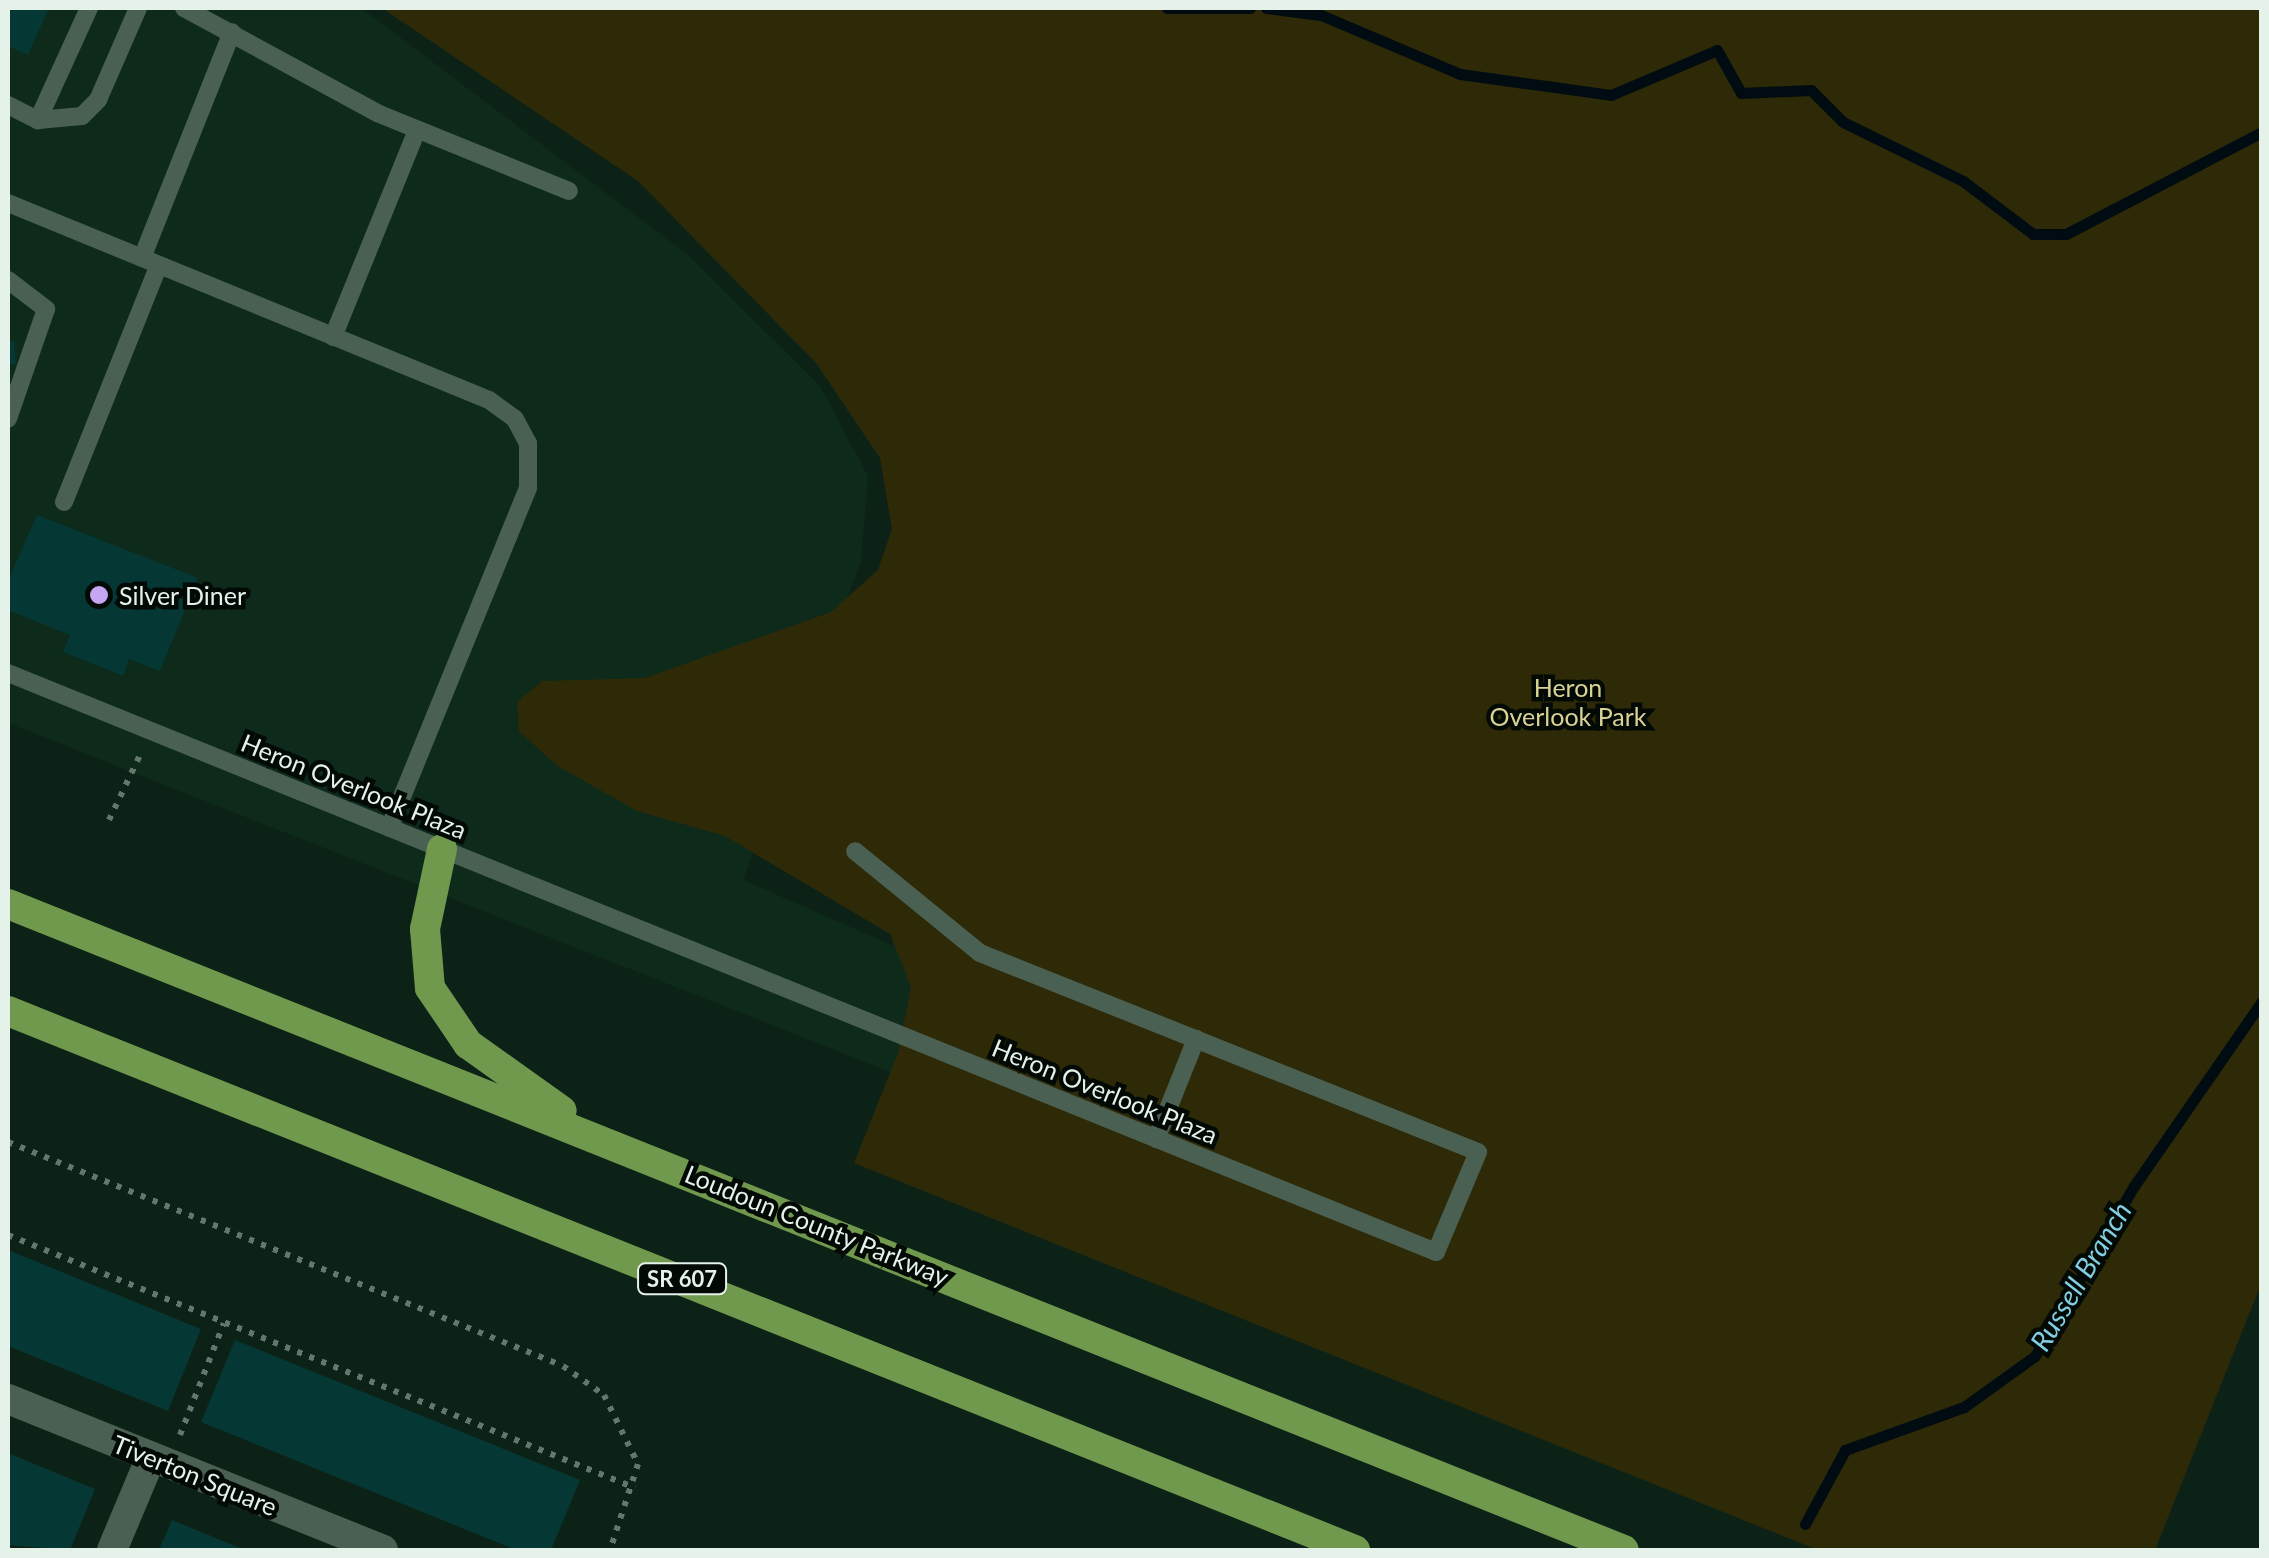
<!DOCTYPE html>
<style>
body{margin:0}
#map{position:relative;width:2269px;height:1558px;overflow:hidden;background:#0d2217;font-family:Lato,sans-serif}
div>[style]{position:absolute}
.built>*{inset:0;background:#0d2a1b}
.green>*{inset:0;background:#2e2a08}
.stream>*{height:11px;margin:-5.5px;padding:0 5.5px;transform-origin:5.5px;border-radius:5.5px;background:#000c11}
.building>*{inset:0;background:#053834}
.path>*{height:6px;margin-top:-3px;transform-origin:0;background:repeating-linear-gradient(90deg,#65776d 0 5px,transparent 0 13px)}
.lane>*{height:18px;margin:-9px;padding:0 9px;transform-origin:9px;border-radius:9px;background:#496052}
.street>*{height:30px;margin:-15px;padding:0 15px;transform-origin:15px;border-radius:15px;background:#496052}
.primary>*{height:30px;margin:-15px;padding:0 15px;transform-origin:15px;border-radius:15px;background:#70994e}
.dots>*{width:28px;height:28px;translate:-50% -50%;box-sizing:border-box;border:5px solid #030a06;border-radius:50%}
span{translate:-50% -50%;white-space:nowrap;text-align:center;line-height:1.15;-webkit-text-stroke:9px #030a06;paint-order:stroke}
.shield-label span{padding:2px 8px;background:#030a06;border:2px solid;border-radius:8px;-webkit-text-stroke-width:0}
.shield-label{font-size:22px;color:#e5f2ea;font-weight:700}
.poi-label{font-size:25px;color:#e5f2ea}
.left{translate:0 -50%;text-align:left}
.park-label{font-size:25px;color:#dad294}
.street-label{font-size:25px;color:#e5f2ea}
.water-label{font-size:28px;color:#82cee2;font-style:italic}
.frame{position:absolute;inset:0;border:10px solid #e5f2ea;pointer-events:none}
</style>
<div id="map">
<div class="built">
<div style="clip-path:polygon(8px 8px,361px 8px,687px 254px,820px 386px,868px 476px,861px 561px,743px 880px,937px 965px,893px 1073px,8px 723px)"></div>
</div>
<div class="green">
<div style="clip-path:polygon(382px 8px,2261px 8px,2261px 1284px,2155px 1550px,1818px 1550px,854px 1163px,898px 1053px,911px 987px,890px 934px,725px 836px,637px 811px,556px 765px,519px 731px,517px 702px,542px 681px,645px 678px,831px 612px,878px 570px,892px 529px,880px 458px,816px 363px,638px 181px)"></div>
</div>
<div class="stream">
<div style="left:1167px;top:8px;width:83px"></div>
<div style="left:1266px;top:8px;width:55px;rotate:7.3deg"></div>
<div style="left:1321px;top:15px;width:151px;rotate:23deg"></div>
<div style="left:1460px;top:74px;width:152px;rotate:7.9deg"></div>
<div style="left:1611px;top:95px;width:115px;rotate:-23deg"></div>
<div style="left:1717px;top:50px;width:49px;rotate:60.8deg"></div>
<div style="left:1741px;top:93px;width:70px;rotate:-2.5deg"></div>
<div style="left:1811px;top:90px;width:45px;rotate:45deg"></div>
<div style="left:1843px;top:122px;width:134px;rotate:26.2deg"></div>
<div style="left:1963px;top:181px;width:88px;rotate:37.1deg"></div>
<div style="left:2033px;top:234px;width:33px"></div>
<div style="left:2066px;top:234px;width:221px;rotate:-27.5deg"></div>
<div style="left:1805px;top:1524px;width:84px;rotate:-61.6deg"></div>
<div style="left:1845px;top:1450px;width:127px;rotate:-19.9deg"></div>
<div style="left:1964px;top:1407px;width:87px;rotate:-35.7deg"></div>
<div style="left:2035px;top:1356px;width:197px;rotate:-59.8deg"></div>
<div style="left:2134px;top:1186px;width:225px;rotate:-55.3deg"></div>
</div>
<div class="building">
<div style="clip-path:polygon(8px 8px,49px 8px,28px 55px,8px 46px)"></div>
<div style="clip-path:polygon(8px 339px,14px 342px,16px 364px,8px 365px)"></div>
<div style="clip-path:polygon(37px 515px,198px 578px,160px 671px,129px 659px,123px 676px,63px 652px,70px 635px,8px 610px,8px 581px)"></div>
<div style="clip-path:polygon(8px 1250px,201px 1329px,168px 1411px,8px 1346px)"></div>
<div style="clip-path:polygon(235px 1340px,580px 1480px,551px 1550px,516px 1550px,201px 1422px)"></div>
<div style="clip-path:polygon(8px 1453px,95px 1489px,70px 1550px,8px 1545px)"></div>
<div style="clip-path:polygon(172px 1520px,245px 1550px,159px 1550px)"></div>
</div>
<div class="path">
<div style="left:109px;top:820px;width:74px;rotate:-64.5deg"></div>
<div style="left:8px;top:1142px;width:598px;rotate:21.98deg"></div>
<div style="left:563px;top:1366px;width:50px;rotate:35.3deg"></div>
<div style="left:604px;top:1395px;width:77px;rotate:63.8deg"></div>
<div style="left:638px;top:1464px;width:90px;rotate:108deg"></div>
<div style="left:8px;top:1235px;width:676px;rotate:21.97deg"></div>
<div style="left:180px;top:1435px;width:120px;rotate:-68.6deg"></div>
</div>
<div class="lane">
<div style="left:184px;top:8px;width:220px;rotate:28.5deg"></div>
<div style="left:377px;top:113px;width:207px;rotate:22.1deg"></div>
<div style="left:8px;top:105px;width:34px;rotate:27deg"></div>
<div style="left:38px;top:120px;width:44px;rotate:-5.2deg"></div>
<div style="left:82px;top:116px;width:23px;rotate:-45deg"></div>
<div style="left:98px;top:100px;width:100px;rotate:-66.5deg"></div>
<div style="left:38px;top:120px;width:123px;rotate:-65.5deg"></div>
<div style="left:8px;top:203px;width:520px;rotate:22.27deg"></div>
<div style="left:489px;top:400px;width:32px;rotate:36deg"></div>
<div style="left:515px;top:419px;width:27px;rotate:62deg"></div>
<div style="left:528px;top:443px;width:45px;rotate:90deg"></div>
<div style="left:528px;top:488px;width:367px;rotate:112.2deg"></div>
<div style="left:142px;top:258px;width:243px;rotate:-68.3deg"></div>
<div style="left:8px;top:280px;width:48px;rotate:37.3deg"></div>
<div style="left:46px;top:309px;width:116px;rotate:109.1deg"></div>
<div style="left:333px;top:337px;width:223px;rotate:-67.9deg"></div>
<div style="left:64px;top:502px;width:255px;rotate:-68.2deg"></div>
<div style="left:8px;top:673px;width:1541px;rotate:22.07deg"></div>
<div style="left:1436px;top:1252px;width:108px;rotate:-67.2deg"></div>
<div style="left:1478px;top:1152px;width:536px;rotate:-158.22deg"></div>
<div style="left:980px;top:953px;width:161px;rotate:-140.8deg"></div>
<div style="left:1156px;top:1139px;width:108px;rotate:-68.2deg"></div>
</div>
<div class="street">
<div style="left:8px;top:1399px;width:404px;rotate:21.9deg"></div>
<div style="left:112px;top:1550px;width:101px;rotate:-67.2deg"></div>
</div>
<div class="primary">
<div style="left:442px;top:849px;width:82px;rotate:102deg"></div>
<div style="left:425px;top:929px;width:59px;rotate:85.2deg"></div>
<div style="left:430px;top:988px;width:68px;rotate:55.8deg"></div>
<div style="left:468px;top:1044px;width:115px;rotate:35.5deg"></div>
<div style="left:8px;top:904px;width:1740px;rotate:21.79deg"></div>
<div style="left:8px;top:1011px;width:1451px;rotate:21.81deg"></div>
</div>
<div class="dots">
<div style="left:99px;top:595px;background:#c5a6f1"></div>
</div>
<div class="shield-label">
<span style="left:682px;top:1279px">SR 607</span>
</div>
<div class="poi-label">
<span class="left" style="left:119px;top:595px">Silver Diner</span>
</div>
<div class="park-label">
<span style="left:1568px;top:702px">Heron<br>Overlook Park</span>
</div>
<div class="street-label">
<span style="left:354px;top:786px;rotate:22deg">Heron Overlook Plaza</span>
<span style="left:1105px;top:1091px;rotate:22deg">Heron Overlook Plaza</span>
<span style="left:817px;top:1225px;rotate:22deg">Loudoun County Parkway</span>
<span style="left:195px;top:1475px;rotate:22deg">Tiverton Square</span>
</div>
<div class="water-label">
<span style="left:2080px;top:1276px;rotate:-59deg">Russell Branch</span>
</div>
<div class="frame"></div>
</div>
